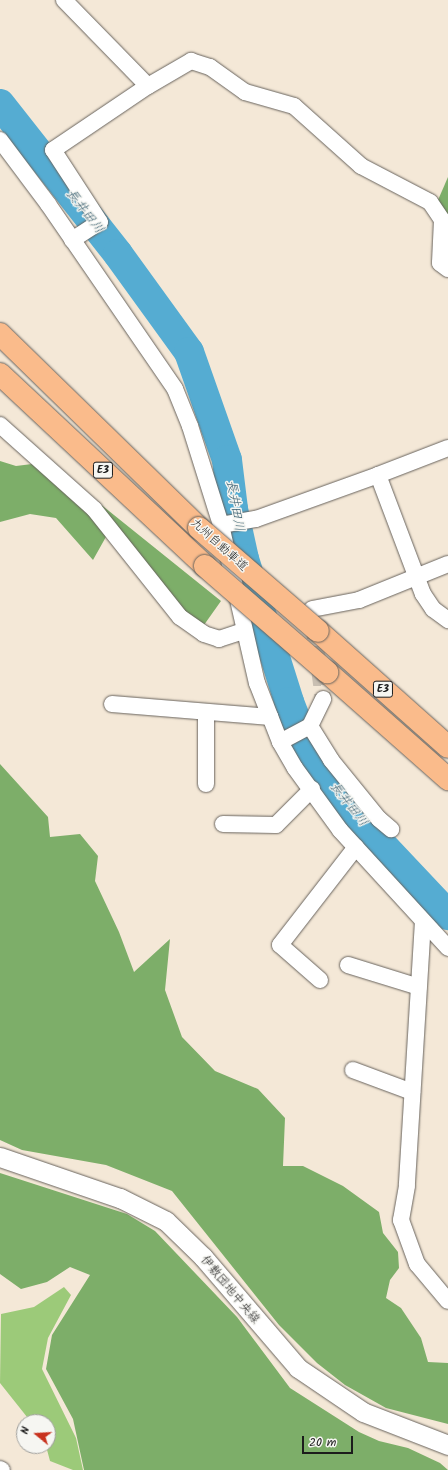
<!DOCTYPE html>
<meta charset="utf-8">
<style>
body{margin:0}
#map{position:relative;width:448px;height:1470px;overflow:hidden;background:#f4e8d7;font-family:Kalam,"Klee One",sans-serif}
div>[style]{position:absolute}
.green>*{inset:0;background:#9cca79}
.forest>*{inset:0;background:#7dae69}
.river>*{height:30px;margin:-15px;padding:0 15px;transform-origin:15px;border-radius:15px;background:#55acd2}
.minor-tunnel>*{height:16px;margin-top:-8px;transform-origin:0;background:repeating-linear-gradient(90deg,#c9bfb2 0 16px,transparent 0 24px)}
.roads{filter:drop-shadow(0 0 1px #68635d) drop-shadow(0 0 1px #68635d)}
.minor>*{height:16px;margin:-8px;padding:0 8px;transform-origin:8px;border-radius:8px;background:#fff}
.tertiary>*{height:19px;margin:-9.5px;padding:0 9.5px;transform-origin:9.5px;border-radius:9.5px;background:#fff}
.motorway>*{height:22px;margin:-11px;padding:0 11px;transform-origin:11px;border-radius:11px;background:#fabb8b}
.bridges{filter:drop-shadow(0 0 1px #68635d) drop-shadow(0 0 1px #68635d)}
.motorway-bridge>*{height:22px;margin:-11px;padding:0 11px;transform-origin:11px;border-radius:11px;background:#fabb8b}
span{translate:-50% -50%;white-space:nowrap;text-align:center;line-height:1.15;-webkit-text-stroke:3px #f6f6f2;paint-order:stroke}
.shield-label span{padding:1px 3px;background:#f6f6f2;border:1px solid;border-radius:3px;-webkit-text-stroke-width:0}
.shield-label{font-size:11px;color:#1c1c1c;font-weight:700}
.street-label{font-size:12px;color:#1c1c1c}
.water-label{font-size:13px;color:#365d6e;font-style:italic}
.north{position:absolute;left:16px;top:1414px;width:40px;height:40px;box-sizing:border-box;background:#f6f6f2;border:1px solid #9f9f9c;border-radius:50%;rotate:288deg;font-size:11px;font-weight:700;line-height:16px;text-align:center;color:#1c1c1c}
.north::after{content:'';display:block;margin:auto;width:14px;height:18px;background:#c8321e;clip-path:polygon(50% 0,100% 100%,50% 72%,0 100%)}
.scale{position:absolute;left:302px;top:1436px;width:51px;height:18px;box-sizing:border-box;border:2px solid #1c1c1c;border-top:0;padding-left:5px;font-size:12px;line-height:14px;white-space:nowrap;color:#1c1c1c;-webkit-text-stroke:3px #f6f6f2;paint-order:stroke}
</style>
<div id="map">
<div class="green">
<div style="clip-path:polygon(64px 1287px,71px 1295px,48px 1338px,42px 1369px,76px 1438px,83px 1470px,73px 1470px,50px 1461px,46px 1446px,48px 1422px,31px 1422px,0 1383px,1px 1314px,34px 1307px)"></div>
</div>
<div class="forest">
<div style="clip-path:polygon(448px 177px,448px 215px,435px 207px)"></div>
<div style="clip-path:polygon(0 461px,16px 466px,48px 462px,221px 601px,199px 632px,107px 535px,93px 560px,56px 518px,30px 514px,0 522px)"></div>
<div style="clip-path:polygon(0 764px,48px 817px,50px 837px,80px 834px,98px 856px,95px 881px,119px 932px,134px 972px,170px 939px,165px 990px,182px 1037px,215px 1071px,258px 1089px,285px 1118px,283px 1166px,303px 1166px,343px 1186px,379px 1212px,383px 1233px,398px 1252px,399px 1268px,390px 1280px,386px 1298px,401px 1308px,421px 1338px,428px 1362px,448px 1363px,448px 1424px,386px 1408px,345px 1385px,317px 1363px,279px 1325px,172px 1191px,106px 1165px,22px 1150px,0 1140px)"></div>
<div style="clip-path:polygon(0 1173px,127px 1214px,155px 1231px,237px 1317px,290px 1388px,359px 1432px,379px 1441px,408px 1448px,440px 1463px,448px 1470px,84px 1470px,73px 1419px,46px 1369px,52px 1335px,90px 1275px,70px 1267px,47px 1282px,21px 1289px,0 1274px)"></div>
</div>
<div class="river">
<div style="left:0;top:104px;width:191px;rotate:51.8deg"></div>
<div style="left:118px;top:254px;width:121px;rotate:54.1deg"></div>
<div style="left:189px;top:352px;width:114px;rotate:70.6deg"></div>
<div style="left:227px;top:460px;width:49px;rotate:83deg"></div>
<div style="left:233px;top:509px;width:51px;rotate:77.6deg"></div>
<div style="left:244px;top:559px;width:150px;rotate:72.5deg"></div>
<div style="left:289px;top:702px;width:58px;rotate:68.7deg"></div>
<div style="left:310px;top:756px;width:94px;rotate:51.9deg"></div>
<div style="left:368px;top:830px;width:117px;rotate:46.7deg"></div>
</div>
<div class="minor-tunnel">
<div style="left:313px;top:622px;width:78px;rotate:82.6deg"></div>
</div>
<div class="roads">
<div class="minor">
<div style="left:64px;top:0;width:120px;rotate:45.7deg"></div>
<div style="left:148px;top:86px;width:50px;rotate:-30.2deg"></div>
<div style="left:191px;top:61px;width:20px;rotate:18deg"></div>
<div style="left:210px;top:67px;width:43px;rotate:35.5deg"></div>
<div style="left:245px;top:92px;width:51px;rotate:15.9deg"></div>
<div style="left:294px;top:106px;width:90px;rotate:41.8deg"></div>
<div style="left:361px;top:166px;width:78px;rotate:27.6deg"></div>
<div style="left:430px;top:202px;width:22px;rotate:56deg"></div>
<div style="left:442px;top:220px;width:43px;rotate:92.7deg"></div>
<div style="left:440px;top:263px;width:10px;rotate:37deg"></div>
<div style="left:0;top:140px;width:80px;rotate:53.1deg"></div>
<div style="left:48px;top:204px;width:224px;rotate:55.5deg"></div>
<div style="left:175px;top:389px;width:40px;rotate:68deg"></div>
<div style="left:190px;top:426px;width:104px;rotate:72.6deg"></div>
<div style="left:221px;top:525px;width:162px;rotate:77.2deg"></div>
<div style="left:257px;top:683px;width:63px;rotate:68.7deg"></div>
<div style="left:280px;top:742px;width:30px;rotate:60deg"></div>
<div style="left:295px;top:768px;width:77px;rotate:54deg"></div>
<div style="left:340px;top:830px;width:160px;rotate:47.5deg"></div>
<div style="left:72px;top:240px;width:33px;rotate:-33deg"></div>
<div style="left:100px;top:222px;width:86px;rotate:-123.1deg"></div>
<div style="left:53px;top:150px;width:115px;rotate:-34deg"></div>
<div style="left:0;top:425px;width:126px;rotate:41.8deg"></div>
<div style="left:94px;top:509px;width:138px;rotate:51.5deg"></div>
<div style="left:180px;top:617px;width:29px;rotate:35deg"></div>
<div style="left:204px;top:634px;width:16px;rotate:18deg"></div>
<div style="left:219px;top:639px;width:26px;rotate:-18deg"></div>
<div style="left:378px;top:475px;width:75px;rotate:-21.1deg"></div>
<div style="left:221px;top:525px;width:36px;rotate:-10deg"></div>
<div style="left:256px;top:519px;width:130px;rotate:-19.8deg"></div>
<div style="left:378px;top:475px;width:127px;rotate:69.3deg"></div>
<div style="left:423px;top:594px;width:18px;rotate:56deg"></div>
<div style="left:433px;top:609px;width:19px;rotate:36deg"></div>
<div style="left:312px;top:609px;width:48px;rotate:-10.8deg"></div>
<div style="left:359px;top:600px;width:96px;rotate:-22deg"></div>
<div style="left:112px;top:704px;width:159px;rotate:4.7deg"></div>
<div style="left:310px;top:726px;width:40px;rotate:58deg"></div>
<div style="left:331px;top:760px;width:76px;rotate:50.9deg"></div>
<div style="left:379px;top:819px;width:16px;rotate:40deg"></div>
<div style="left:310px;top:726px;width:30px;rotate:-64deg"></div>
<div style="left:280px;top:742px;width:34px;rotate:-28deg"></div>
<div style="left:206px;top:784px;width:72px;rotate:-90deg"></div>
<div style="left:223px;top:824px;width:53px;rotate:1.1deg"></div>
<div style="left:276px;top:825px;width:51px;rotate:-45deg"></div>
<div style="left:423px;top:921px;width:265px;rotate:93.5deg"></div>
<div style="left:407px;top:1186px;width:35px;rotate:100deg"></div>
<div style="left:401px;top:1220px;width:47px;rotate:70deg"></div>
<div style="left:417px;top:1264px;width:48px;rotate:50deg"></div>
<div style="left:348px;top:965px;width:74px;rotate:17.2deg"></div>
<div style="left:320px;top:980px;width:53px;rotate:-138.8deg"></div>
<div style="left:280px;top:945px;width:124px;rotate:-52.2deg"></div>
<div style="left:353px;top:1070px;width:63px;rotate:20.4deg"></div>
<div style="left:0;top:1469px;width:2px;rotate:27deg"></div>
</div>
<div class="tertiary">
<div style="left:0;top:1157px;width:127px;rotate:18.9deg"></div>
<div style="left:120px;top:1198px;width:51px;rotate:26.6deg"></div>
<div style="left:166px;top:1221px;width:52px;rotate:44.2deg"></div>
<div style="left:203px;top:1257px;width:146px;rotate:49.4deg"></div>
<div style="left:298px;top:1368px;width:78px;rotate:34.1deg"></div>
<div style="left:363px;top:1412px;width:91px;rotate:21.2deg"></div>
</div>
<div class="motorway">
<div style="left:0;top:334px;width:278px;rotate:44.3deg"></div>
<div style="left:0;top:374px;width:281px;rotate:43.1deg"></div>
<div style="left:318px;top:631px;width:174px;rotate:41.7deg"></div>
<div style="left:327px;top:672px;width:162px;rotate:41.5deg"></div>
</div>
</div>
<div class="bridges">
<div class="motorway-bridge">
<div style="left:199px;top:528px;width:157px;rotate:40.9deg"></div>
<div style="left:205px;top:566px;width:162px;rotate:41deg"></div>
</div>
</div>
<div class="shield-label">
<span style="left:103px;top:470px">E3</span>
<span style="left:383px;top:689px">E3</span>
</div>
<div class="street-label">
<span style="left:219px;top:545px;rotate:42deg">九州自動車道</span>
<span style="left:230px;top:1290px;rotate:50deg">伊敷団地中央線</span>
</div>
<div class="water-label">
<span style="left:84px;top:212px;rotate:52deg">長井田川</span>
<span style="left:234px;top:506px;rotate:80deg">長井田川</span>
<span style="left:348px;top:805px;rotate:52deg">長井田川</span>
</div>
<div class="north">N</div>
<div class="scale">20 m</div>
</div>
